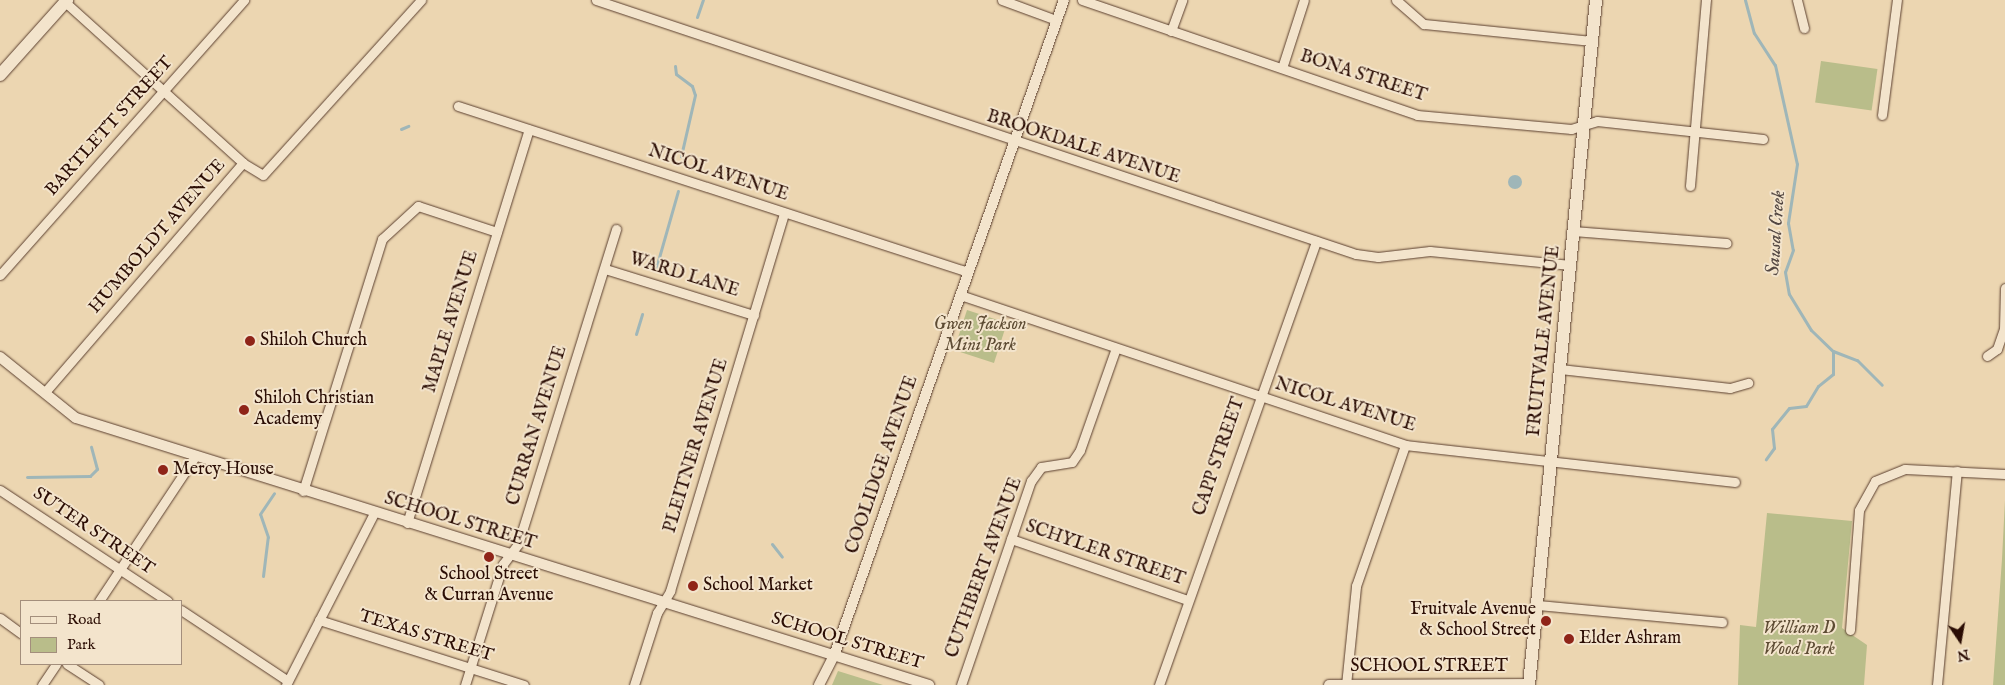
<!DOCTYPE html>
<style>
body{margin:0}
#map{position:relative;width:2005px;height:685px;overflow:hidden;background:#ecd6b1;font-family:"IM FELL English",serif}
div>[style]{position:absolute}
.green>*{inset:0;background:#b9bd8a;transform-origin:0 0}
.water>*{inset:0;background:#9fb6b8}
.round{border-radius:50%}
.stream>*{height:3px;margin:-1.5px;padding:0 1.5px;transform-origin:1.5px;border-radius:1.5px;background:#9fb6b8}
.roads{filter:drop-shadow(0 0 1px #5b3f2f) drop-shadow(0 0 1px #5b3f2f)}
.minor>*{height:9px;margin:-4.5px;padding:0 4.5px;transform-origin:4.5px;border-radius:4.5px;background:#f3e4cc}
.tertiary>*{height:10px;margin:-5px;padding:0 5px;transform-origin:5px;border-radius:5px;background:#f3e4cc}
.secondary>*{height:12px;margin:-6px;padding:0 6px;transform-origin:6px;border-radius:6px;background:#f3e4cc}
.dots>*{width:14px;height:14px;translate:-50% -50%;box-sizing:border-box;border:2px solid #f3e4cc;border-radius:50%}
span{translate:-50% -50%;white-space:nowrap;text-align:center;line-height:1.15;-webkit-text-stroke:4px #f3e4cc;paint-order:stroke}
.street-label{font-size:18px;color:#2b0d04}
.park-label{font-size:18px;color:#5d4b33;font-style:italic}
.poi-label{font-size:18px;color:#2b0d04}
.left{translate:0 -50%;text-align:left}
.right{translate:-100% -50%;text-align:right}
.water-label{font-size:19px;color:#544843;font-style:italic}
.legend{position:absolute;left:20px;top:600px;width:162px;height:65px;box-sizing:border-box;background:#f3e4cc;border:1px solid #a38e7c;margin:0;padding:6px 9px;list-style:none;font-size:15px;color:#2b0d04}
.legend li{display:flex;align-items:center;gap:10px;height:25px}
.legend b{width:25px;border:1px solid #a38e7c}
.north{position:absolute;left:1935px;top:615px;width:50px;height:50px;-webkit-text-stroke:4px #f3e4cc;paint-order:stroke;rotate:168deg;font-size:14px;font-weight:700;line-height:20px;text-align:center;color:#2b0d04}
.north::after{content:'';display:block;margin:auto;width:18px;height:22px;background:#2b0d04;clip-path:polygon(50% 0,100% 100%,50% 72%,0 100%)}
</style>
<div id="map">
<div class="green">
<div style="left:1821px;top:61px;width:57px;height:42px;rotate:8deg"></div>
<div style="left:967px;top:310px;width:42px;height:42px;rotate:18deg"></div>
<div style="clip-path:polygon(2005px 500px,2005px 685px,1993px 685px,2002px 559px)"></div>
<div style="clip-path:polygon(1767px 513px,1852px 521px,1842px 628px,1867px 645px,1864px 685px,1738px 685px,1740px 625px,1756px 627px)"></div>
<div style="clip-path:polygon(838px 671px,883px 685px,832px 685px)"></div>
</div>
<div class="water">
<div class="round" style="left:1508px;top:175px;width:14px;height:14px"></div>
</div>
<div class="stream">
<div style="left:1745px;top:0;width:34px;rotate:75deg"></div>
<div style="left:1754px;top:33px;width:38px;rotate:57deg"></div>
<div style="left:1775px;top:65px;width:101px;rotate:77.5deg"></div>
<div style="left:1797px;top:164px;width:60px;rotate:98.7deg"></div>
<div style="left:1788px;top:223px;width:27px;rotate:80deg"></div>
<div style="left:1793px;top:250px;width:23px;rotate:110deg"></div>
<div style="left:1785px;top:272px;width:22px;rotate:80deg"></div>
<div style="left:1789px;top:294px;width:42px;rotate:58.6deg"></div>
<div style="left:1811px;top:330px;width:30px;rotate:44deg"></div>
<div style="left:1833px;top:351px;width:23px;rotate:90deg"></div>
<div style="left:1833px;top:374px;width:19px;rotate:141deg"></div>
<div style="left:1818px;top:386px;width:23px;rotate:121deg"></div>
<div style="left:1806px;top:406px;width:17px;rotate:173deg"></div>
<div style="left:1789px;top:408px;width:27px;rotate:129deg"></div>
<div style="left:1772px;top:429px;width:19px;rotate:84deg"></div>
<div style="left:1774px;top:448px;width:14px;rotate:126deg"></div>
<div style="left:697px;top:17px;width:18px;rotate:-71deg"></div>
<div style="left:675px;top:66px;width:8px;rotate:83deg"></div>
<div style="left:676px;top:74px;width:20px;rotate:37deg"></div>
<div style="left:692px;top:86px;width:9px;rotate:72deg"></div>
<div style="left:695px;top:95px;width:63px;rotate:102.9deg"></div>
<div style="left:401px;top:129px;width:8px;rotate:-23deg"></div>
<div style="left:656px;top:268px;width:80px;rotate:-74.1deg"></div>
<div style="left:636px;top:334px;width:21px;rotate:-73deg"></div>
<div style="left:1833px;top:351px;width:26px;rotate:21deg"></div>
<div style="left:1857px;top:360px;width:35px;rotate:45deg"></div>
<div style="left:27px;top:477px;width:63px;rotate:-0.9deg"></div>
<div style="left:90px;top:476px;width:10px;rotate:-45deg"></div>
<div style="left:97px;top:469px;width:23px;rotate:-105deg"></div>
<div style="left:772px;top:544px;width:16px;rotate:52deg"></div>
<div style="left:263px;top:576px;width:39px;rotate:-83deg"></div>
<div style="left:268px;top:537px;width:24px;rotate:-109deg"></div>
<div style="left:260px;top:514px;width:25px;rotate:-56deg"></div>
</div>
<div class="roads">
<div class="minor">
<div style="left:596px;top:0;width:801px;rotate:18.48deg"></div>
<div style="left:1356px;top:254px;width:22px;rotate:8deg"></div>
<div style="left:1378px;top:257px;width:52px;rotate:-6.6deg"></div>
<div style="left:1430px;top:251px;width:141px;rotate:5.7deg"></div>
<div style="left:1002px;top:0;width:58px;rotate:20.3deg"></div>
<div style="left:1082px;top:0;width:354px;rotate:18.9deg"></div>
<div style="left:1417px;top:115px;width:155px;rotate:5.2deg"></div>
<div style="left:1571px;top:129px;width:27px;rotate:-17deg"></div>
<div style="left:1597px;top:121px;width:167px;rotate:6.2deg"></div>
<div style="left:1396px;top:0;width:37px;rotate:41deg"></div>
<div style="left:1424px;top:24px;width:169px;rotate:5.8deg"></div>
<div style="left:1797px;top:0;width:29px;rotate:76deg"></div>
<div style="left:65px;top:2px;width:240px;rotate:42.1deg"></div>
<div style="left:1171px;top:31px;width:33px;rotate:-70deg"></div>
<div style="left:1282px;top:68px;width:71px;rotate:-72.1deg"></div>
<div style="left:458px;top:106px;width:536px;rotate:18.03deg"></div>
<div style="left:1882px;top:115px;width:116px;rotate:-82.6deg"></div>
<div style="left:1690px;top:186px;width:187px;rotate:-85.1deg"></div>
<div style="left:1573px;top:231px;width:154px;rotate:4.5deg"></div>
<div style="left:605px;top:269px;width:156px;rotate:17.2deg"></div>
<div style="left:0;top:275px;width:368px;rotate:-48.4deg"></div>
<div style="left:960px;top:295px;width:470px;rotate:18.6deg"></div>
<div style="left:1405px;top:445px;width:332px;rotate:6.4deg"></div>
<div style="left:1987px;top:356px;width:12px;rotate:-35deg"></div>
<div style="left:1997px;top:349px;width:21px;rotate:-71deg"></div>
<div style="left:2004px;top:329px;width:41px;rotate:-88.6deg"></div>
<div style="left:1560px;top:369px;width:171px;rotate:6.4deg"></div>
<div style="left:1730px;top:388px;width:19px;rotate:-16deg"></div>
<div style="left:45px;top:392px;width:303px;rotate:-49.2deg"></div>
<div style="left:243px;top:163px;width:23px;rotate:31deg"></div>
<div style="left:263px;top:175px;width:236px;rotate:-47.9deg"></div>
<div style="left:0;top:490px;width:201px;rotate:33.5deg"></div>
<div style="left:303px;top:491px;width:264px;rotate:-72.6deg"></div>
<div style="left:382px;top:239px;width:49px;rotate:-42.5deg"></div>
<div style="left:418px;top:206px;width:83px;rotate:18.2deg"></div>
<div style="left:407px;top:523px;width:412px;rotate:-72.8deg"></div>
<div style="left:1011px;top:539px;width:186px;rotate:19.1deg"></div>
<div style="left:99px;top:601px;width:172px;rotate:-56.4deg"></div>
<div style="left:1537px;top:605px;width:186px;rotate:5.3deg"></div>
<div style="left:181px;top:610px;width:128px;rotate:33.6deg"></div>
<div style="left:0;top:618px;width:26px;rotate:36deg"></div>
<div style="left:319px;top:620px;width:215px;rotate:17.6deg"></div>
<div style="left:1850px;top:630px;width:120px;rotate:-85.7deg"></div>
<div style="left:1859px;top:510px;width:33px;rotate:-61deg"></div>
<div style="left:1875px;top:481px;width:32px;rotate:-22deg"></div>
<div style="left:1905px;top:469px;width:100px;rotate:2.9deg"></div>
<div style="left:67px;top:664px;width:38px;rotate:33deg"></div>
<div style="left:42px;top:685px;width:25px;rotate:-56deg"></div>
<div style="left:286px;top:685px;width:193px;rotate:-62.9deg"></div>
<div style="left:465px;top:685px;width:127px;rotate:-72.6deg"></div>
<div style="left:503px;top:564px;width:25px;rotate:-53deg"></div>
<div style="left:518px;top:544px;width:330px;rotate:-72.7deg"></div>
<div style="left:634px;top:685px;width:76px;rotate:-72.3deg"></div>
<div style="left:657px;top:613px;width:26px;rotate:-59deg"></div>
<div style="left:670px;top:591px;width:395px;rotate:-73.2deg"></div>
<div style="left:961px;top:685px;width:216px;rotate:-71.1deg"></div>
<div style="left:1031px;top:481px;width:17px;rotate:-54deg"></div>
<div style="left:1041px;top:467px;width:31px;rotate:-9deg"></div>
<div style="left:1072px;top:462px;width:14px;rotate:-56deg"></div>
<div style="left:1080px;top:450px;width:108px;rotate:-70.6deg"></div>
<div style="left:1159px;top:685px;width:471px;rotate:-70.5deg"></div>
<div style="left:1346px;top:685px;width:100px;rotate:-84.2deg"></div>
<div style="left:1356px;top:586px;width:149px;rotate:-70.8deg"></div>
<div style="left:1937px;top:685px;width:215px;rotate:-84.7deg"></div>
</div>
<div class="tertiary">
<div style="left:0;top:357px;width:97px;rotate:38.8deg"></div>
<div style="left:76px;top:418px;width:894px;rotate:17.38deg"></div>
<div style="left:819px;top:685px;width:33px;rotate:-63deg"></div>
<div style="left:834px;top:656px;width:695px;rotate:-70.68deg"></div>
<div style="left:1329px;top:685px;width:200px;rotate:-0.3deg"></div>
</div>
<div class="secondary">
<div style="left:0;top:75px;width:101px;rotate:-48.2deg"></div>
<div style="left:1529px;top:685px;width:688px;rotate:-84.41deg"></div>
</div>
</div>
<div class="dots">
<div style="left:250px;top:341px;background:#8f2418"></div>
<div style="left:244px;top:410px;background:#8f2418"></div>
<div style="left:163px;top:470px;background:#8f2418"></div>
<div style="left:489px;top:557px;background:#8f2418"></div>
<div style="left:693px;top:586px;background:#8f2418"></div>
<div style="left:1546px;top:621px;background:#8f2418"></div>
<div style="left:1569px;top:639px;background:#8f2418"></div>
</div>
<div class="street-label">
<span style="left:1363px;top:77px;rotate:18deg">BONA STREET</span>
<span style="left:110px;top:127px;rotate:-48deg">BARTLETT STREET</span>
<span style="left:1083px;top:148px;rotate:18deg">BROOKDALE AVENUE</span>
<span style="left:718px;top:174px;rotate:18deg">NICOL AVENUE</span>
<span style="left:158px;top:237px;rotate:-49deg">HUMBOLDT AVENUE</span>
<span style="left:684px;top:276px;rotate:17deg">WARD LANE</span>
<span style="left:452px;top:322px;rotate:-73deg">MAPLE AVENUE</span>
<span style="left:1545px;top:341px;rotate:-84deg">FRUITVALE AVENUE</span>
<span style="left:1345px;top:406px;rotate:17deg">NICOL AVENUE</span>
<span style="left:538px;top:426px;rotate:-73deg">CURRAN AVENUE</span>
<span style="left:697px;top:446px;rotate:-73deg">PLEITNER AVENUE</span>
<span style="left:1220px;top:457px;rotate:-71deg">CAPP STREET</span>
<span style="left:883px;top:465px;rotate:-71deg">COOLIDGE AVENUE</span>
<span style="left:460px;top:522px;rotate:17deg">SCHOOL STREET</span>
<span style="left:93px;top:532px;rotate:34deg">SUTER STREET</span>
<span style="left:1105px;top:554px;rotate:19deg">SCHYLER STREET</span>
<span style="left:985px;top:568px;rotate:-70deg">CUTHBERT AVENUE</span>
<span style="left:426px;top:637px;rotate:17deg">TEXAS STREET</span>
<span style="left:847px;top:642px;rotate:17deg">SCHOOL STREET</span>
<span style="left:1429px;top:667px">SCHOOL STREET</span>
</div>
<div class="park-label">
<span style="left:980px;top:336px">Gwen Jackson<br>Mini Park</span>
<span style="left:1799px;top:640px">William D<br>Wood Park</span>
</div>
<div class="poi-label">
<span class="left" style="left:260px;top:341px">Shiloh Church</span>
<span class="left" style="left:254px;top:410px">Shiloh Christian<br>Academy</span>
<span class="left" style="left:173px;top:470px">Mercy House</span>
<span style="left:489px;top:586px">School Street<br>&amp; Curran Avenue</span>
<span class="left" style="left:703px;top:586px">School Market</span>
<span class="right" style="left:1536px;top:621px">Fruitvale Avenue<br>&amp; School Street</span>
<span class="left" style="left:1579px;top:639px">Elder Ashram</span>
</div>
<div class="water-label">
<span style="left:1777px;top:233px;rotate:-86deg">Sausal Creek</span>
</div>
<ul class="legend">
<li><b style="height:6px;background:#f3e4cc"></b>Road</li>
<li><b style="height:14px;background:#b9bd8a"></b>Park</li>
</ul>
<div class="north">N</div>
</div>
